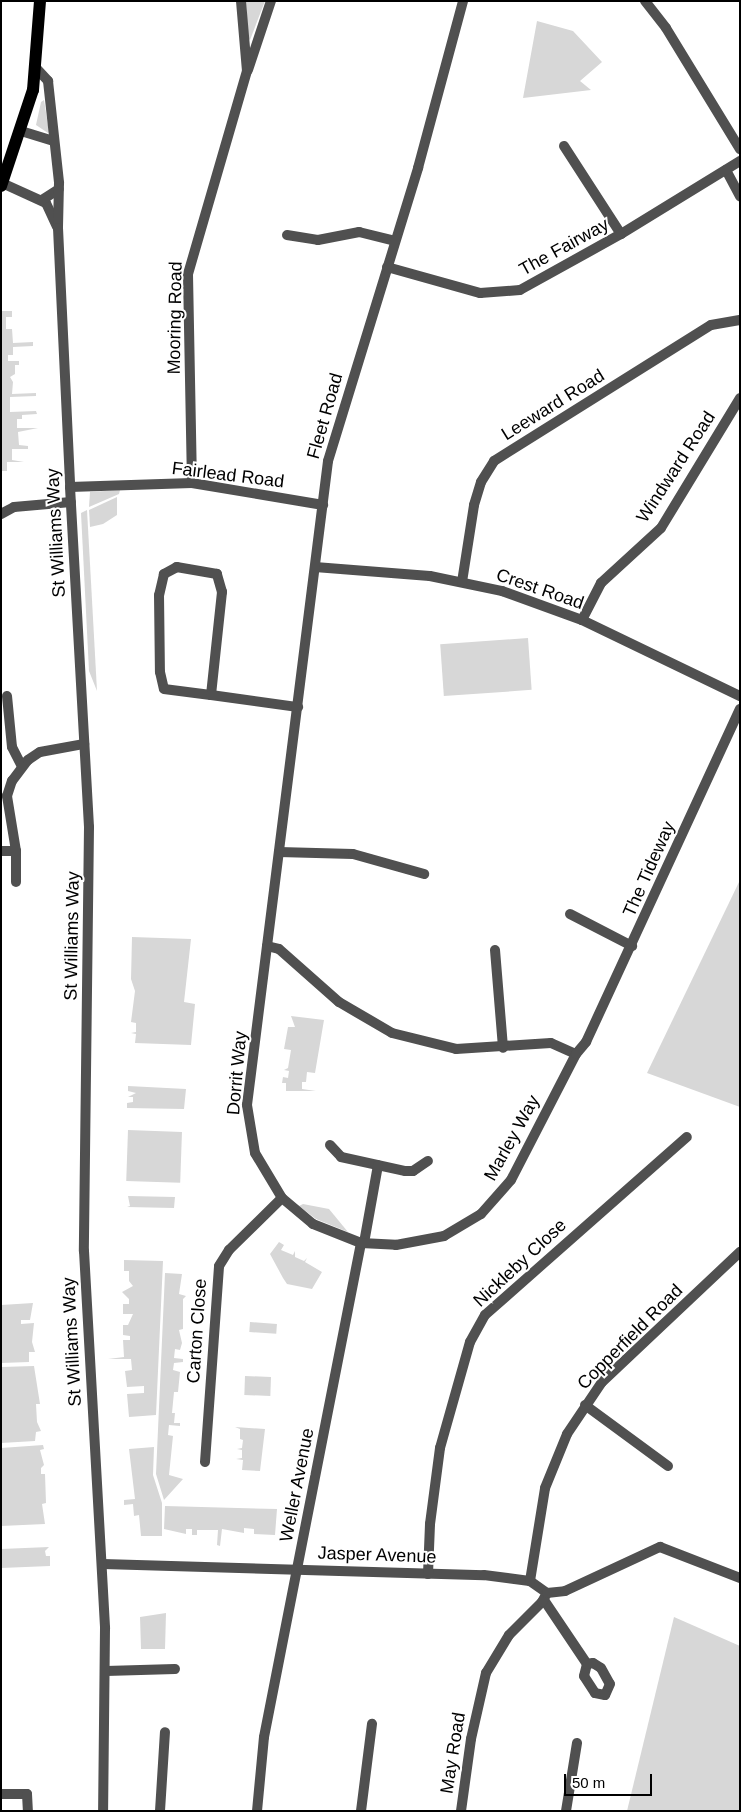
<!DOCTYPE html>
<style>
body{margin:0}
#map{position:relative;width:741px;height:1812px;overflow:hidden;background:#fff;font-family:Helvetica,sans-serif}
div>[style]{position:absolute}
.green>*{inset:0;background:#d7d7d7;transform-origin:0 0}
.minor>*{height:10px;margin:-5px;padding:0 5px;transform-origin:5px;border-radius:5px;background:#505050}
.tertiary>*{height:10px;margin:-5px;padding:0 5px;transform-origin:5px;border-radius:5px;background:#505050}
.primary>*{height:12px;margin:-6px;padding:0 6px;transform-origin:6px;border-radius:6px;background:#000}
span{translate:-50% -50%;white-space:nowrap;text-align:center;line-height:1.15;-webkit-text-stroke:4px #fff;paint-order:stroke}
.street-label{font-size:18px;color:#000}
.frame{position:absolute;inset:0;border:2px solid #000;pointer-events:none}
.scale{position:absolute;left:564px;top:1774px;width:88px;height:22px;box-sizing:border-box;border:2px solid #000;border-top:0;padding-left:6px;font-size:15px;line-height:18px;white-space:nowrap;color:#000;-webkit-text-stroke:4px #fff;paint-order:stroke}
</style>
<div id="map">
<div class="green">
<div style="clip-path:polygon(246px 1px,265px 1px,250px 40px,248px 38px)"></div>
<div style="clip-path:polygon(537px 21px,573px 31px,602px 62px,580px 81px,591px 90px,523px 98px)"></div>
<div style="clip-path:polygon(44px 100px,49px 132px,48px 133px,36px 125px,41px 102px)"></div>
<div style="clip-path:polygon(1px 311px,12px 311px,12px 317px,6px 317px,6px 329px,12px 329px,13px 343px,33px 342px,33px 346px,13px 347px,13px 355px,8px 355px,8px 361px,19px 361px,19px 365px,15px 365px,15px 374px,10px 377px,13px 382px,12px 394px,36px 393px,36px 396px,10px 397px,10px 412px,36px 411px,37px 414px,22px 415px,22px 419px,17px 419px,17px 428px,38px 428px,18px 432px,19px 445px,28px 446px,28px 449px,12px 449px,12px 460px,24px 462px,7px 462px,7px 471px,1px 471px)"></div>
<div style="clip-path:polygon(120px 490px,119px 494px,89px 507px,90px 492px)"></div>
<div style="clip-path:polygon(117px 497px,117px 515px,103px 524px,90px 527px,89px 510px)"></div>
<div style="clip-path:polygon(87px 510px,91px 582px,97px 691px,89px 671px,81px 513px)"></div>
<div style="left:528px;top:638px;width:52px;height:88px;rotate:86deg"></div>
<div style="clip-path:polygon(740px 880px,740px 1107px,647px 1073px)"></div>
<div style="clip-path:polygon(132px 937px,191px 939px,184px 1002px,195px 1004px,191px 1045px,135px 1043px,136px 1034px,131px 1033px,136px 1032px,136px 1023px,131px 1022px,135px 991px,131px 979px)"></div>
<div style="clip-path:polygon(291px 1016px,324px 1020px,315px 1073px,307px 1072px,306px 1082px,302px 1082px,302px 1089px,316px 1091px,286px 1091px,286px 1083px,282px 1083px,283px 1077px,288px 1078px,289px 1071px,284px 1070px,288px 1068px,291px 1050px,284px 1049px,288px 1027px,295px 1027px)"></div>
<div style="clip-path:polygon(128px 1086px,186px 1089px,184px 1109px,127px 1108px,127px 1103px,133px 1102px,133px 1097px,128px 1097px,136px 1093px,128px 1091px)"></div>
<div style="left:128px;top:1130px;width:54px;height:51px;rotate:2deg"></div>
<div style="clip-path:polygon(128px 1196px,175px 1197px,174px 1208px,127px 1207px,130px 1206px)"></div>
<div style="clip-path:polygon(303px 1204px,329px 1209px,348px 1232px,316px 1219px,299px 1206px)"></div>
<div style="clip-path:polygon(279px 1242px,284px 1245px,281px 1250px,293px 1255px,295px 1251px,295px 1257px,304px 1261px,307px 1258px,305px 1262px,322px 1272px,312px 1289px,287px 1284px,283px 1278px,270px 1254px)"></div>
<div style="clip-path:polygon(124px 1260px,163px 1261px,156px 1415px,129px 1417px,127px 1394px,144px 1393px,144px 1386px,127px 1387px,125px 1371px,132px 1370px,131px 1359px,108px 1359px,124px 1357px,123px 1340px,130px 1340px,130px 1336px,123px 1335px,123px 1325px,128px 1325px,133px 1314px,123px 1314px,123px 1304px,129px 1304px,129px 1299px,122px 1292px,133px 1286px,129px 1281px,129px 1271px,124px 1271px)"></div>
<div style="clip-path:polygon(165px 1273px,182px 1274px,179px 1294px,186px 1296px,183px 1299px,183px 1329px,179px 1330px,182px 1343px,180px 1350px,175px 1349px,174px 1358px,183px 1359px,183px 1362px,174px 1363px,173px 1370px,180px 1372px,178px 1392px,174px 1392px,172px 1413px,175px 1413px,174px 1423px,180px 1423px,180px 1426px,169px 1425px,168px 1435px,173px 1436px,169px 1475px,183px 1479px,164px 1500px,156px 1474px)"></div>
<div style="clip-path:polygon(33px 1303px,30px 1320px,21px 1320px,21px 1324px,34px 1323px,32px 1342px,35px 1352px,29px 1352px,29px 1362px,1px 1363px,1px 1305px)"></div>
<div style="left:250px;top:1322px;width:27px;height:10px;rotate:4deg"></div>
<div style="clip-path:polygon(34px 1366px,40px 1404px,36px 1404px,37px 1422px,41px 1431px,36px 1432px,35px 1441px,1px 1443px,1px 1367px)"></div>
<div style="left:245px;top:1376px;width:26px;height:19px;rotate:2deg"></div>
<div style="clip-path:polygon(235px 1427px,265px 1429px,260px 1471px,242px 1470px,243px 1460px,236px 1459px,242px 1458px,242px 1450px,237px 1449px,242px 1448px,243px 1440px,240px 1439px,240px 1429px)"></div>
<div style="clip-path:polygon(43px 1445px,44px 1449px,40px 1450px,44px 1465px,41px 1468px,41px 1474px,45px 1474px,46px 1503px,42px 1504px,45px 1524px,1px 1526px,1px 1448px)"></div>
<div style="clip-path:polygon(154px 1447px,153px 1475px,162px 1503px,162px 1536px,141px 1536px,139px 1515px,134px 1516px,133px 1504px,124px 1505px,124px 1500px,135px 1499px,129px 1449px)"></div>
<div style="clip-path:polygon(165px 1506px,277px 1509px,275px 1535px,254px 1534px,254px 1529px,244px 1528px,244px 1533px,222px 1529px,220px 1546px,217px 1545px,218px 1530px,197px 1530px,197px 1535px,192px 1535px,192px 1529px,186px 1529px,186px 1534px,164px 1529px)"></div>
<div style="clip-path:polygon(49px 1547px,45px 1551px,46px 1556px,50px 1556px,50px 1566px,1px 1568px,1px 1549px)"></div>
<div style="clip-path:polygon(166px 1613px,165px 1649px,141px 1649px,140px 1617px)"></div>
<div style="clip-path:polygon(674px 1617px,740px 1646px,740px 1811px,627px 1811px)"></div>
</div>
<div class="minor">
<div style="left:645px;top:1px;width:34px;rotate:52deg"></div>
<div style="left:666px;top:28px;width:142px;rotate:58.6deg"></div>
<div style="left:248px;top:70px;width:73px;rotate:-71.6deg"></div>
<div style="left:21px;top:131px;width:34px;rotate:17deg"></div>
<div style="left:564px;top:146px;width:105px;rotate:57.1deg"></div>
<div style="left:726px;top:170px;width:30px;rotate:62deg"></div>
<div style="left:2px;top:183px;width:48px;rotate:24.4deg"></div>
<div style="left:46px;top:203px;width:26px;rotate:65deg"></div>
<div style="left:42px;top:200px;width:20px;rotate:-33deg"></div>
<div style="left:287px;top:235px;width:31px;rotate:9deg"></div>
<div style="left:318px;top:240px;width:42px;rotate:-11deg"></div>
<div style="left:359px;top:232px;width:37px;rotate:14deg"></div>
<div style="left:387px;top:267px;width:97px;rotate:15.6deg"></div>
<div style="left:480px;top:293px;width:40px;rotate:-4.3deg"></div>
<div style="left:520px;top:290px;width:115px;rotate:-29deg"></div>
<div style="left:621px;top:234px;width:140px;rotate:-31.5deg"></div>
<div style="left:192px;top:483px;width:209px;rotate:-91.1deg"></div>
<div style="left:188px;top:274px;width:211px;rotate:-73.8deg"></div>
<div style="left:247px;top:71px;width:70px;rotate:-94.9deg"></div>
<div style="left:70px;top:487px;width:122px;rotate:-1.9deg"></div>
<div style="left:192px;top:483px;width:133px;rotate:9.5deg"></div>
<div style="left:1px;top:514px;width:15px;rotate:-28deg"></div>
<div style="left:14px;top:507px;width:57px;rotate:-5deg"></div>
<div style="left:315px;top:567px;width:115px;rotate:4.5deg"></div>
<div style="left:430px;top:576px;width:74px;rotate:11.8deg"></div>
<div style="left:502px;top:591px;width:85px;rotate:19.9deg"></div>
<div style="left:582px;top:620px;width:175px;rotate:25.7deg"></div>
<div style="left:462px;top:582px;width:78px;rotate:-81.1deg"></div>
<div style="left:474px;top:505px;width:24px;rotate:-73deg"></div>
<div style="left:481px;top:482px;width:25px;rotate:-58deg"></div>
<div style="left:494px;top:461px;width:256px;rotate:-32.1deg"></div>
<div style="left:711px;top:325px;width:29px;rotate:-10deg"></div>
<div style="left:582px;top:620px;width:42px;rotate:-62.8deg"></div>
<div style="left:601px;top:583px;width:81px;rotate:-42.5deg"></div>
<div style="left:661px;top:528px;width:152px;rotate:-58.7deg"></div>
<div style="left:211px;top:695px;width:104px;rotate:-83.9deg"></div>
<div style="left:222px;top:592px;width:19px;rotate:-106deg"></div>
<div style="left:217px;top:574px;width:41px;rotate:-170.1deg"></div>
<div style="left:177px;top:567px;width:15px;rotate:152deg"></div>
<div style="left:164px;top:574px;width:22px;rotate:103deg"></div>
<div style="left:159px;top:595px;width:77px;rotate:89.3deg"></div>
<div style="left:160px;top:672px;width:17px;rotate:77deg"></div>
<div style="left:164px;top:689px;width:47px;rotate:7.3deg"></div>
<div style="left:211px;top:695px;width:88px;rotate:7.9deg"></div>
<div style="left:7px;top:696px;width:51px;rotate:84.4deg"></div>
<div style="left:12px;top:747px;width:22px;rotate:63deg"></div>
<div style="left:1px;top:851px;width:15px"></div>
<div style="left:279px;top:852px;width:74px;rotate:1.5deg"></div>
<div style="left:353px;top:854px;width:74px;rotate:15.7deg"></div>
<div style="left:16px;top:882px;width:31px;rotate:-90deg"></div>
<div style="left:16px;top:851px;width:56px;rotate:-99.3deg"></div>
<div style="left:7px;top:796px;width:16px;rotate:-72deg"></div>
<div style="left:12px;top:781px;width:26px;rotate:-53deg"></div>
<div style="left:28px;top:760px;width:14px;rotate:-34deg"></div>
<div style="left:40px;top:752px;width:45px;rotate:-10.3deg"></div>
<div style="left:570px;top:914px;width:70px;rotate:27.3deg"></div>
<div style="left:267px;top:946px;width:12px;rotate:14deg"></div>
<div style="left:279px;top:949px;width:80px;rotate:41.5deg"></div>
<div style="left:339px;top:1002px;width:61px;rotate:30.3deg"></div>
<div style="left:392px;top:1033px;width:66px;rotate:14deg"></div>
<div style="left:456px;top:1049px;width:95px;rotate:-3.6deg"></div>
<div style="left:551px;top:1043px;width:27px;rotate:24deg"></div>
<div style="left:495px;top:950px;width:98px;rotate:85.3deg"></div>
<div style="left:330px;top:1145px;width:16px;rotate:47deg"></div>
<div style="left:341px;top:1157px;width:66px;rotate:12.3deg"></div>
<div style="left:405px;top:1171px;width:8px"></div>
<div style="left:413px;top:1171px;width:18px;rotate:-34deg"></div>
<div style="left:361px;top:1243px;width:52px;rotate:-158.4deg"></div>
<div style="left:313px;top:1224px;width:40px;rotate:-140deg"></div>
<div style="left:282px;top:1198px;width:52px;rotate:-121deg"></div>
<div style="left:255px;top:1153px;width:49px;rotate:-99.5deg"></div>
<div style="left:247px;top:1105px;width:649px;rotate:-82.83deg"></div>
<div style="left:328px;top:461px;width:307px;rotate:-72.9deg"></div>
<div style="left:418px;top:168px;width:173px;rotate:-74.9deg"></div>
<div style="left:364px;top:1243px;width:79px;rotate:-79.8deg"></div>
<div style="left:585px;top:1405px;width:103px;rotate:36.3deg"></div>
<div style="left:205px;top:1462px;width:196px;rotate:-85.9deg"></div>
<div style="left:219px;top:1266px;width:19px;rotate:-58deg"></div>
<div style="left:229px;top:1250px;width:74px;rotate:-44.5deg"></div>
<div style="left:103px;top:1564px;width:381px;rotate:1.7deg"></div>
<div style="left:484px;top:1575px;width:46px;rotate:7.4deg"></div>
<div style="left:428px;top:1574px;width:50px;rotate:-87.7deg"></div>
<div style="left:430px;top:1524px;width:77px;rotate:-82.5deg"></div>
<div style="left:440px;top:1448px;width:110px;rotate:-74.2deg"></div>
<div style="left:470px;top:1342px;width:31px;rotate:-61deg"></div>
<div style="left:485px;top:1315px;width:269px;rotate:-41.4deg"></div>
<div style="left:547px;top:1593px;width:21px;rotate:-145deg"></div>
<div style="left:530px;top:1581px;width:94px;rotate:-80.8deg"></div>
<div style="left:545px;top:1488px;width:58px;rotate:-67.8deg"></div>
<div style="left:567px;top:1434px;width:63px;rotate:-56.1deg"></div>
<div style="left:602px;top:1382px;width:190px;rotate:-43.3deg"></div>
<div style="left:544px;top:1600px;width:77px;rotate:56.1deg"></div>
<div style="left:593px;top:1663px;width:9px;rotate:32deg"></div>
<div style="left:601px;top:1668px;width:18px;rotate:61deg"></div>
<div style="left:610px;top:1684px;width:12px;rotate:114deg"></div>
<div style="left:605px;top:1695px;width:10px;rotate:-169deg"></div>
<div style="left:595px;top:1693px;width:20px;rotate:-123deg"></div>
<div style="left:584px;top:1676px;width:12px;rotate:-76deg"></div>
<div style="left:587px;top:1664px;width:6px;rotate:-9deg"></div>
<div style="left:106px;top:1671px;width:69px;rotate:-1.7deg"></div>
<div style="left:1px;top:1794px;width:26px"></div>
<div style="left:27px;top:1794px;width:17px;rotate:87deg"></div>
<div style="left:160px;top:1811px;width:79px;rotate:-86.4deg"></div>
<div style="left:361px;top:1811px;width:88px;rotate:-82.8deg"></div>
<div style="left:461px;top:1811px;width:73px;rotate:-82.1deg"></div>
<div style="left:471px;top:1739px;width:68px;rotate:-77.2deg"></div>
<div style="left:486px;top:1673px;width:44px;rotate:-58.8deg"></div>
<div style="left:509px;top:1635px;width:47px;rotate:-45deg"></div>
<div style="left:542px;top:1602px;width:10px;rotate:-61deg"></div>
<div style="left:547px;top:1593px;width:18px;rotate:-6deg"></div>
<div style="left:565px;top:1591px;width:105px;rotate:-24.9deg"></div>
<div style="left:660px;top:1547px;width:86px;rotate:21.2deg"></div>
<div style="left:566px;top:1811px;width:69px;rotate:-80.8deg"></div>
</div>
<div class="tertiary">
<div style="left:36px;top:68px;width:18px;rotate:47deg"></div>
<div style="left:48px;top:81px;width:103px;rotate:83.8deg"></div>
<div style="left:59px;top:183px;width:45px;rotate:91.3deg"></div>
<div style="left:58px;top:228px;width:259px;rotate:87.3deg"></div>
<div style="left:70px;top:487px;width:341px;rotate:86.8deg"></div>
<div style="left:89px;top:827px;width:424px;rotate:90.7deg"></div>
<div style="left:84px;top:1251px;width:378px;rotate:86.8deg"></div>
<div style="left:105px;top:1628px;width:183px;rotate:90.6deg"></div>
<div style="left:257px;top:1811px;width:74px;rotate:-84.6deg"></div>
<div style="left:264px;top:1737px;width:503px;rotate:-78.89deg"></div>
<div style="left:361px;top:1243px;width:35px;rotate:3deg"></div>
<div style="left:396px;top:1245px;width:49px;rotate:-10.6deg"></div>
<div style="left:444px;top:1236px;width:43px;rotate:-30.7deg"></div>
<div style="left:481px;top:1214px;width:45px;rotate:-48.6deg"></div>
<div style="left:511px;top:1180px;width:142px;rotate:-62.7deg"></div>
<div style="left:576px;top:1054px;width:16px;rotate:-50deg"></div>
<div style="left:586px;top:1042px;width:367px;rotate:-65.2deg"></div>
</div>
<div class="primary">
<div style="left:1px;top:186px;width:101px;rotate:-71.6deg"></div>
<div style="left:33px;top:90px;width:89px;rotate:-85.5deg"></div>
</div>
<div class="street-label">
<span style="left:564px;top:247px;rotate:-29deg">The Fairway</span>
<span style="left:175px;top:318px;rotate:-89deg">Mooring Road</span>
<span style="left:553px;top:405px;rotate:-32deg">Leeward Road</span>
<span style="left:325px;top:416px;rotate:-74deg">Fleet Road</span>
<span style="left:676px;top:467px;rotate:-57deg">Windward Road</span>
<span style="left:228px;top:475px;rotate:7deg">Fairlead Road</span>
<span style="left:56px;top:533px;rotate:-93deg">St Williams Way</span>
<span style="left:540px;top:589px;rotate:19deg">Crest Road</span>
<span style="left:649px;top:869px;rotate:-66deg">The Tideway</span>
<span style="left:72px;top:936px;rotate:-89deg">St Williams Way</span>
<span style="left:237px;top:1073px;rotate:-85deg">Dorrit Way</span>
<span style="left:512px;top:1138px;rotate:-61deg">Marley Way</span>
<span style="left:520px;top:1263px;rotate:-43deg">Nickleby Close</span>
<span style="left:197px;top:1331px;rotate:-86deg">Carton Close</span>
<span style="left:630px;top:1337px;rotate:-45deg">Copperfield Road</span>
<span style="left:72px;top:1342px;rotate:-93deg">St Williams Way</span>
<span style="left:297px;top:1485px;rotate:-79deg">Weller Avenue</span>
<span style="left:377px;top:1555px;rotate:2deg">Jasper Avenue</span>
<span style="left:453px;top:1753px;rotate:-81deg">May Road</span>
</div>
<div class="frame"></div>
<div class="scale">50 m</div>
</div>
